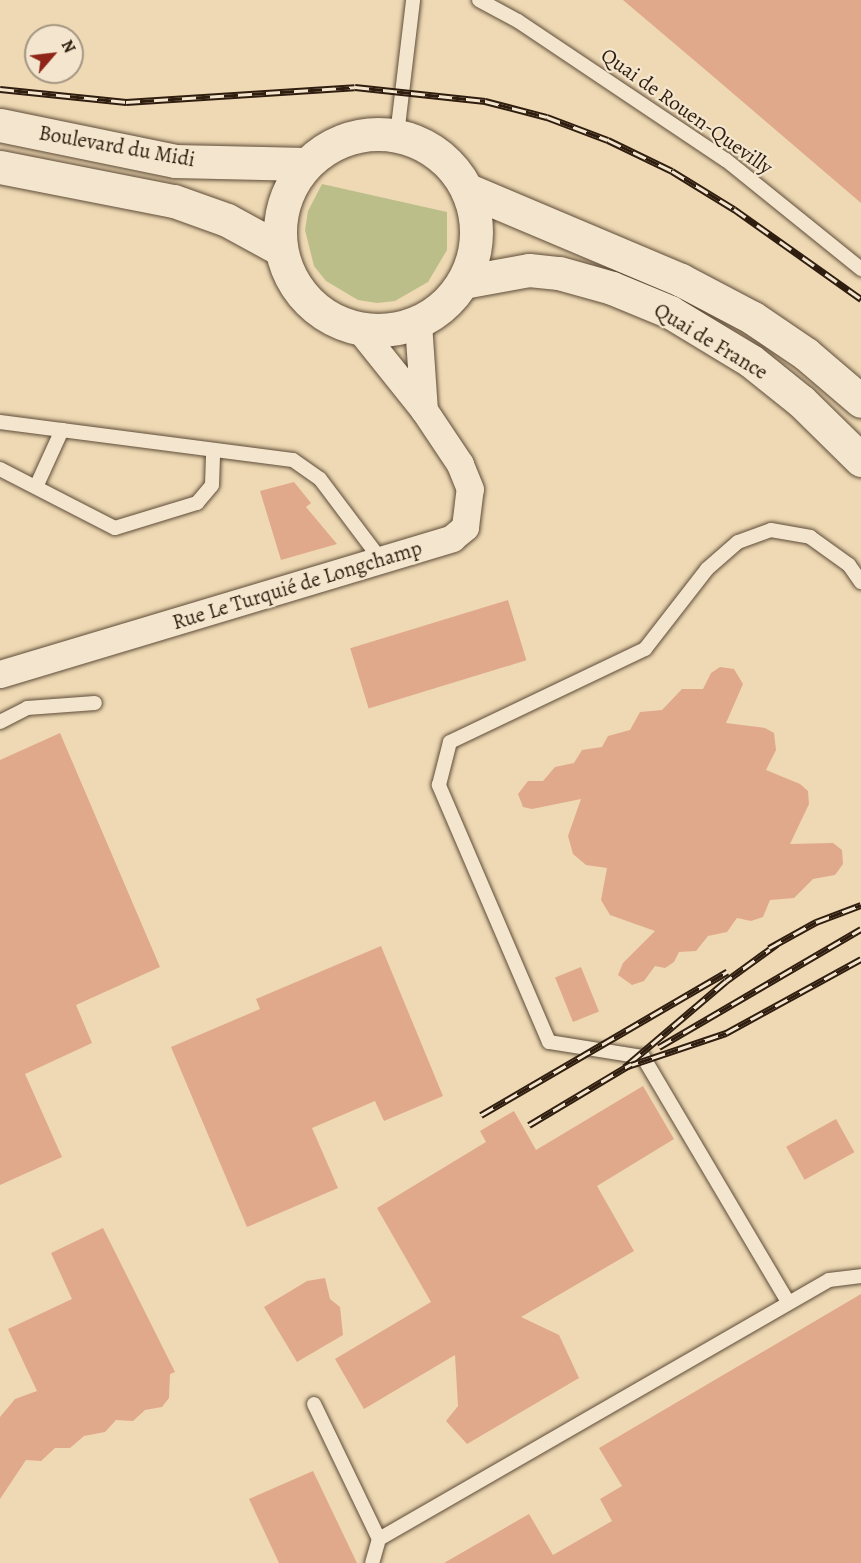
<!DOCTYPE html>
<meta charset="utf-8">
<style>
body{margin:0}
#map{position:relative;width:861px;height:1563px;overflow:hidden;background:#eed9b4;font-family:Alegreya,serif}
div>[style]{position:absolute}
.green>*{inset:0;background:#bcbe8a}
.building>*{inset:0;background:#e1a98b;transform-origin:0 0}
.roads{filter:drop-shadow(0 0 2px #5f4c38) drop-shadow(0 0 2px #5f4c38)}
.lane>*{height:14px;margin:-7px;padding:0 7px;transform-origin:7px;border-radius:7px;background:#f4e6ce}
.street>*{height:27px;margin:-13.5px;padding:0 13.5px;transform-origin:13.5px;border-radius:13.5px;background:#f4e6ce}
.secondary>*{height:33px;margin:-16.5px;padding:0 16.5px;transform-origin:16.5px;border-radius:16.5px;background:#f4e6ce}
.secondary>.ring{margin:-16.5px;padding:0;box-sizing:content-box;background:none;border:33px solid #f4e6ce;border-radius:50%}
.rail>*{height:7px;margin-top:-3.5px;transform-origin:0;background:repeating-linear-gradient(90deg,#f4e6ce 0 14px,#2f1d0f 0 28px);box-sizing:border-box;border-block:2px solid #2f1d0f}
span{translate:-50% -50%;white-space:nowrap;text-align:center;line-height:1.15;-webkit-text-stroke:4.5px #f4e6ce;paint-order:stroke}
.street-label{font-size:21px;color:#2f1d0f}
.north{position:absolute;left:24px;top:24px;width:60px;height:60px;box-sizing:border-box;background:#f4e6ce;border:2px solid #a59682;border-radius:50%;rotate:62deg;font-size:16px;font-weight:700;line-height:24px;text-align:center;color:#2f1d0f}
.north::after{content:'';display:block;margin:auto;width:21px;height:27px;background:#8f2418;clip-path:polygon(50% 0,100% 100%,50% 72%,0 100%)}
</style>
<div id="map">
<div class="green">
<div style="clip-path:polygon(322px 184px,447px 212px,447px 250px,428px 282px,395px 301px,377px 303px,358px 300px,326px 281px,314px 266px,305px 230px,308px 211px)"></div>
</div>
<div class="building">
<div style="clip-path:polygon(623px 0,861px 0,861px 203px,715px 78px)"></div>
<div style="clip-path:polygon(294px 482px,311px 503px,306px 507px,337px 544px,281px 560px,260px 491px)"></div>
<div style="left:508px;top:600px;width:63px;height:165px;rotate:73deg"></div>
<div style="clip-path:polygon(720px 667px,734px 669px,743px 684px,726px 723px,765px 728px,774px 733px,776px 750px,766px 770px,800px 784px,808px 791px,809px 804px,790px 844px,833px 843px,842px 850px,843px 864px,835px 875px,813px 879px,794px 898px,770px 900px,763px 917px,751px 921px,737px 918px,727px 932px,708px 936px,696px 951px,679px 952px,674px 962px,665px 968px,655px 966px,644px 981px,632px 985px,618px 975px,623px 963px,655px 931px,610px 915px,601px 900px,607px 868px,586px 865px,573px 854px,568px 836px,581px 799px,532px 809px,523px 807px,518px 794px,528px 781px,543px 781px,555px 767px,574px 763px,582px 750px,602px 747px,608px 736px,630px 730px,640px 712px,662px 710px,682px 689px,703px 689px,711px 673px)"></div>
<div style="clip-path:polygon(60px 733px,160px 967px,76px 1005px,92px 1043px,25px 1074px,62px 1157px,0 1185px,0 760px)"></div>
<div style="clip-path:polygon(381px 946px,443px 1096px,384px 1121px,375px 1101px,312px 1128px,338px 1188px,247px 1227px,171px 1047px,260px 1009px,256px 999px)"></div>
<div style="left:581px;top:967px;width:48px;height:28px;rotate:68deg"></div>
<div style="clip-path:polygon(643px 1086px,674px 1139px,597px 1186px,634px 1251px,521px 1317px,559px 1335px,579px 1378px,467px 1444px,446px 1421px,458px 1406px,455px 1355px,364px 1409px,335px 1359px,431px 1302px,377px 1208px,486px 1142px,480px 1131px,514px 1111px,536px 1150px)"></div>
<div style="left:836px;top:1119px;width:38px;height:57px;rotate:61deg"></div>
<div style="clip-path:polygon(103px 1228px,175px 1372px,170px 1374px,169px 1398px,162px 1407px,145px 1410px,133px 1421px,116px 1420px,105px 1432px,84px 1436px,70px 1448px,55px 1448px,41px 1461px,26px 1460px,0 1499px,0 1417px,15px 1399px,37px 1391px,8px 1329px,72px 1299px,51px 1253px)"></div>
<div style="clip-path:polygon(325px 1278px,330px 1299px,340px 1307px,343px 1335px,297px 1362px,264px 1307px,307px 1281px)"></div>
<div style="clip-path:polygon(861px 1294px,861px 1563px,444px 1563px,529px 1514px,553px 1555px,612px 1521px,600px 1499px,622px 1486px,599px 1448px)"></div>
<div style="clip-path:polygon(313px 1471px,357px 1563px,279px 1563px,249px 1499px)"></div>
</div>
<div class="roads">
<div class="lane">
<div style="left:479px;top:0;width:44px;rotate:28.3deg"></div>
<div style="left:518px;top:21px;width:250px;rotate:33.8deg"></div>
<div style="left:726px;top:160px;width:174px;rotate:38.9deg"></div>
<div style="left:397px;top:135px;width:136px;rotate:-83.2deg"></div>
<div style="left:0;top:422px;width:295px;rotate:7.4deg"></div>
<div style="left:293px;top:460px;width:33px;rotate:35deg"></div>
<div style="left:320px;top:479px;width:101px;rotate:53deg"></div>
<div style="left:0;top:469px;width:129px;rotate:27.2deg"></div>
<div style="left:115px;top:528px;width:86px;rotate:-17deg"></div>
<div style="left:197px;top:503px;width:23px;rotate:-50deg"></div>
<div style="left:212px;top:485px;width:35px;rotate:-88deg"></div>
<div style="left:36px;top:487px;width:63px;rotate:-65.5deg"></div>
<div style="left:0;top:722px;width:30px;rotate:-27deg"></div>
<div style="left:27px;top:708px;width:68px;rotate:-4.2deg"></div>
<div style="left:788px;top:1302px;width:285px;rotate:-120.6deg"></div>
<div style="left:643px;top:1057px;width:95px;rotate:-170.9deg"></div>
<div style="left:549px;top:1042px;width:280px;rotate:-113.2deg"></div>
<div style="left:439px;top:785px;width:44px;rotate:-75.7deg"></div>
<div style="left:450px;top:742px;width:216px;rotate:-25.5deg"></div>
<div style="left:645px;top:649px;width:101px;rotate:-52.2deg"></div>
<div style="left:707px;top:569px;width:41px;rotate:-41.1deg"></div>
<div style="left:738px;top:542px;width:35px;rotate:-20deg"></div>
<div style="left:771px;top:530px;width:40px;rotate:10deg"></div>
<div style="left:810px;top:537px;width:48px;rotate:35.7deg"></div>
<div style="left:849px;top:565px;width:21px;rotate:55deg"></div>
<div style="left:314px;top:1404px;width:150px;rotate:64.3deg"></div>
<div style="left:379px;top:1539px;width:25px;rotate:106deg"></div>
<div style="left:379px;top:1539px;width:519px;rotate:-29.92deg"></div>
<div style="left:829px;top:1280px;width:32px;rotate:-7deg"></div>
</div>
<div class="street">
<div style="left:418px;top:323px;width:87px;rotate:86.1deg"></div>
<div style="left:0;top:674px;width:472px;rotate:-16.7deg"></div>
<div style="left:452px;top:538px;width:17px;rotate:-40deg"></div>
<div style="left:465px;top:527px;width:38px;rotate:-83deg"></div>
<div style="left:470px;top:489px;width:27px;rotate:-112deg"></div>
<div style="left:460px;top:464px;width:65px;rotate:-123.7deg"></div>
<div style="left:424px;top:410px;width:102px;rotate:-128.7deg"></div>
</div>
<div class="secondary">
<div style="left:0;top:125px;width:179px;rotate:11.6deg"></div>
<div style="left:175px;top:161px;width:131px;rotate:1.3deg"></div>
<div class="ring" style="left:280px;top:134px;width:163px;height:163px"></div>
<div style="left:0;top:167px;width:177px;rotate:11.1deg"></div>
<div style="left:174px;top:201px;width:56px;rotate:19.7deg"></div>
<div style="left:227px;top:220px;width:60px;rotate:28.7deg"></div>
<div style="left:468px;top:190px;width:231px;rotate:22.9deg"></div>
<div style="left:681px;top:280px;width:81px;rotate:27.8deg"></div>
<div style="left:753px;top:318px;width:64px;rotate:34.2deg"></div>
<div style="left:806px;top:354px;width:72px;rotate:40.5deg"></div>
<div style="left:463px;top:282px;width:67px;rotate:-10.3deg"></div>
<div style="left:529px;top:270px;width:30px;rotate:6deg"></div>
<div style="left:559px;top:273px;width:55px;rotate:15.8deg"></div>
<div style="left:612px;top:288px;width:63px;rotate:22.5deg"></div>
<div style="left:670px;top:312px;width:95px;rotate:31.2deg"></div>
<div style="left:751px;top:361px;width:64px;rotate:38.7deg"></div>
<div style="left:801px;top:401px;width:84px;rotate:44.5deg"></div>
</div>
</div>
<div class="rail">
<div style="left:0;top:89px;width:127px;rotate:5.9deg"></div>
<div style="left:126px;top:102px;width:229px;rotate:-3.7deg"></div>
<div style="left:355px;top:87px;width:131px;rotate:6.1deg"></div>
<div style="left:485px;top:101px;width:64px;rotate:14.5deg"></div>
<div style="left:547px;top:117px;width:65px;rotate:20.7deg"></div>
<div style="left:608px;top:140px;width:71px;rotate:25.8deg"></div>
<div style="left:672px;top:171px;width:73px;rotate:31.5deg"></div>
<div style="left:734px;top:209px;width:156px;rotate:35.3deg"></div>
<div style="left:777px;top:944px;width:63px;rotate:144deg"></div>
<div style="left:726px;top:981px;width:133px;rotate:139.6deg"></div>
<div style="left:625px;top:1067px;width:107px;rotate:-18.6deg"></div>
<div style="left:726px;top:1033px;width:154px;rotate:-28.7deg"></div>
<div style="left:769px;top:948px;width:54px;rotate:-29deg"></div>
<div style="left:816px;top:922px;width:48px;rotate:-20.7deg"></div>
<div style="left:659px;top:1047px;width:234px;rotate:-30.3deg"></div>
<div style="left:481px;top:1115px;width:285px;rotate:-30.2deg"></div>
<div style="left:529px;top:1125px;width:119px;rotate:-30.9deg"></div>
</div>
<div class="street-label">
<span style="left:687px;top:111px;rotate:35deg">Quai de Rouen-Quevilly</span>
<span style="left:117px;top:146px;rotate:10deg">Boulevard du Midi</span>
<span style="left:711px;top:341px;rotate:31deg">Quai de France</span>
<span style="left:297px;top:585px;rotate:-17deg">Rue Le Turquié de Longchamp</span>
</div>
<div class="north">N</div>
</div>
